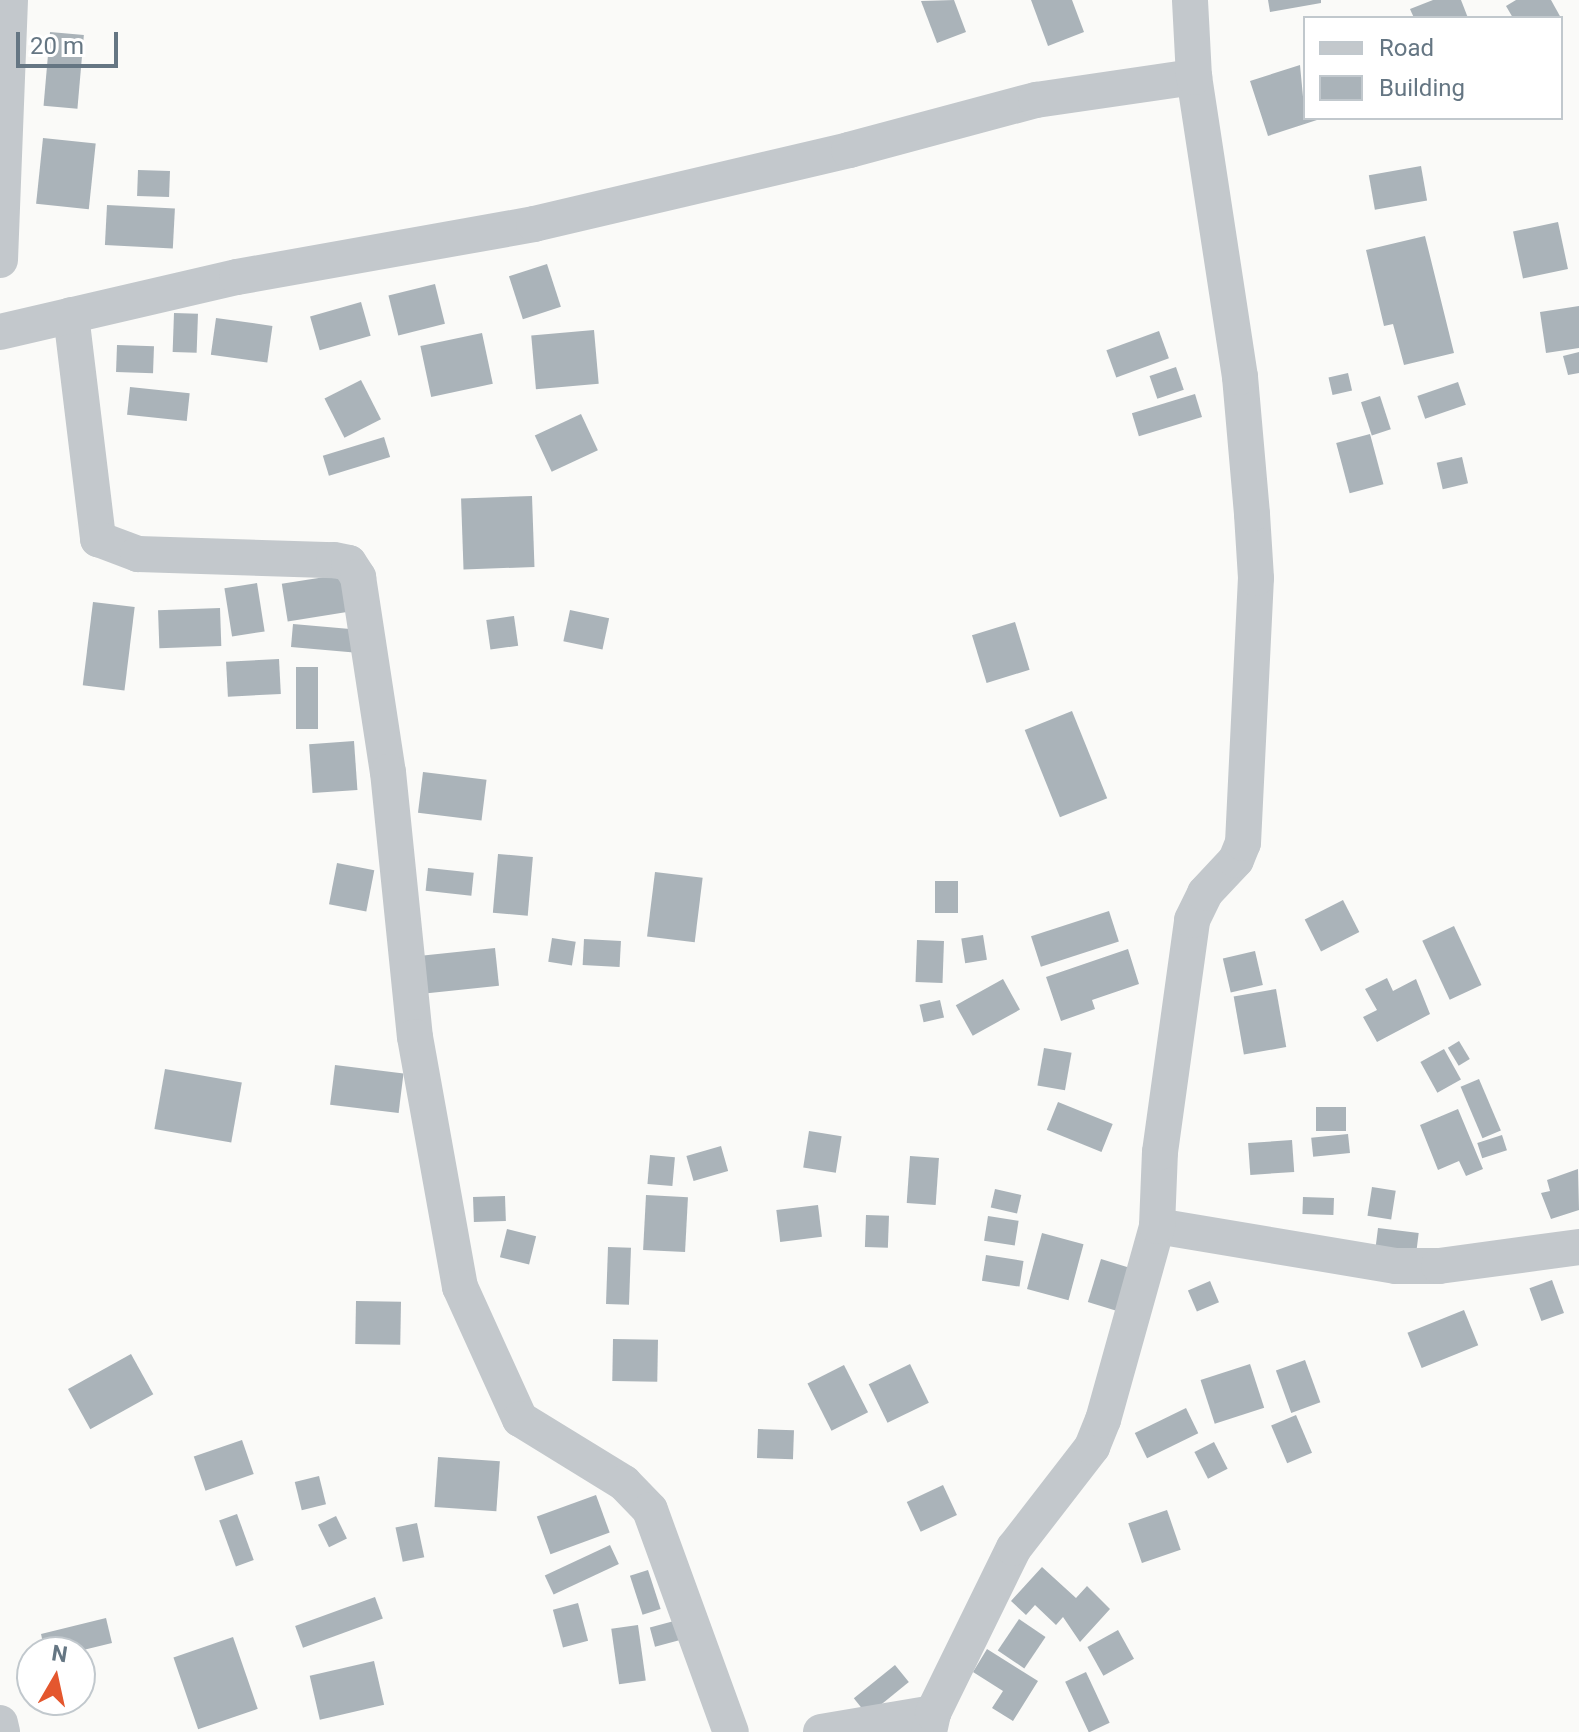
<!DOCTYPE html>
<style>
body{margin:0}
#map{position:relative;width:1579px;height:1732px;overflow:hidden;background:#fafaf8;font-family:Roboto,sans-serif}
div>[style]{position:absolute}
.building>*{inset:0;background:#aab3b9;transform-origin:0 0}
.street>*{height:36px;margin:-18px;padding:0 18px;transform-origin:18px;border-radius:18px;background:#c3c8cc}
span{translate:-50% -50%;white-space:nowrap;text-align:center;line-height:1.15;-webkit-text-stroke:8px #fff;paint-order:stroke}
.legend{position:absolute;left:1303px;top:16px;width:260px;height:104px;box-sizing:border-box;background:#fff;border:2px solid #c1c8cd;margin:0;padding:10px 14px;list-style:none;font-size:24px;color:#657683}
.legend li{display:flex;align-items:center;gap:16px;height:40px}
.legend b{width:40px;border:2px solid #c1c8cd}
.north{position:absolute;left:16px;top:1636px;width:80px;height:80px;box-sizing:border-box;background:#fff;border:2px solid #c1c8cd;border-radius:50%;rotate:9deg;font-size:22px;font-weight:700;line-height:32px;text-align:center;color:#657683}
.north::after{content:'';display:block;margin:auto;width:28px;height:36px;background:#e4572e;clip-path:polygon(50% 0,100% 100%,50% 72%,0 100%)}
.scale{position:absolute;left:16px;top:32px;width:102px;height:36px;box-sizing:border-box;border:4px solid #657683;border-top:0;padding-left:10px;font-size:24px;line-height:28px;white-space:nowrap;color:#657683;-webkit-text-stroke:6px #fff;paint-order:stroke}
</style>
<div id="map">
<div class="building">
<div style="clip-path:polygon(954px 0,966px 32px,937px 43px,921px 1px)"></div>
<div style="clip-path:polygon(1031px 0,1072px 0,1084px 32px,1048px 46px)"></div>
<div style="clip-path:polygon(1268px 0,1321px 0,1321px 3px,1270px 12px)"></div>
<div style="clip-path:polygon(1433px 0,1461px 0,1468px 18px,1414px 18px,1410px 9px)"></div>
<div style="clip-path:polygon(1516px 0,1551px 0,1561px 18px,1513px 18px,1506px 6px)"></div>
<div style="left:50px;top:32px;width:34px;height:74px;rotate:5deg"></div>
<div style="clip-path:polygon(1300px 65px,1305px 118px,1320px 119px,1268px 136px,1250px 81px)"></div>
<div style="left:43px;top:138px;width:53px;height:66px;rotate:6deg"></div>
<div style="left:1421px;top:166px;width:35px;height:53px;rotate:80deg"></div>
<div style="left:138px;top:170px;width:32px;height:26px;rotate:2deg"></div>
<div style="left:107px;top:205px;width:68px;height:40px;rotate:3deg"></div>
<div style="left:1558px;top:222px;width:48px;height:46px;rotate:78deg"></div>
<div style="clip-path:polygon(1425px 236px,1454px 353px,1404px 365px,1393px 324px,1384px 326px,1366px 250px)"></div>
<div style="left:547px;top:264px;width:45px;height:40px;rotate:72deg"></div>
<div style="left:435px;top:284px;width:41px;height:48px;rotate:76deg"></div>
<div style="left:361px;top:302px;width:35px;height:53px;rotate:74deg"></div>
<div style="clip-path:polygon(1579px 306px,1579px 348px,1546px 353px,1540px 312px)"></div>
<div style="left:174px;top:313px;width:24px;height:39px;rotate:2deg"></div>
<div style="left:216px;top:318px;width:57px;height:37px;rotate:8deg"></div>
<div style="left:594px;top:330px;width:54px;height:63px;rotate:85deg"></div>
<div style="left:1159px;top:331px;width:29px;height:56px;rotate:70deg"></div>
<div style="left:482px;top:333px;width:52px;height:63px;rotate:78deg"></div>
<div style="left:117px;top:345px;width:37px;height:27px;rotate:2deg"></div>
<div style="clip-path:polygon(1579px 352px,1579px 373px,1568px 375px,1563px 356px)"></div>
<div style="left:1176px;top:367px;width:24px;height:28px;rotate:71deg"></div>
<div style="left:1348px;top:373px;width:18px;height:20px;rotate:77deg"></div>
<div style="left:361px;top:380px;width:44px;height:41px;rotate:63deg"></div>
<div style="left:1458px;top:382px;width:24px;height:43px;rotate:71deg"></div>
<div style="left:130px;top:387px;width:60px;height:28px;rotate:6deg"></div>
<div style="left:1195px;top:394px;width:24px;height:66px;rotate:73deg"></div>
<div style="left:1380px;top:396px;width:35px;height:20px;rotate:72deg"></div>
<div style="left:581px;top:414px;width:40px;height:51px;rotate:65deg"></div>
<div style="left:1370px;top:434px;width:52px;height:35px;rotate:75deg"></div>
<div style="left:384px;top:437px;width:21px;height:64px;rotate:73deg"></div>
<div style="left:1462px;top:457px;width:27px;height:26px;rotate:77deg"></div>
<div style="left:532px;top:496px;width:71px;height:71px;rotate:88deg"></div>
<div style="left:344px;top:574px;width:38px;height:63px;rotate:81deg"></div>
<div style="left:257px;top:583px;width:49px;height:33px;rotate:81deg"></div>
<div style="left:93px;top:602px;width:42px;height:84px;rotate:7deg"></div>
<div style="left:220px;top:608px;width:38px;height:62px;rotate:88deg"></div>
<div style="left:570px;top:610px;width:40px;height:32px;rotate:12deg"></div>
<div style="left:514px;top:616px;width:30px;height:28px;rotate:82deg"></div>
<div style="left:1015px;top:622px;width:50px;height:45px;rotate:73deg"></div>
<div style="left:293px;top:624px;width:63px;height:23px;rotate:5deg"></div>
<div style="left:279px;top:659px;width:35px;height:53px;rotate:87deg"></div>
<div style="left:296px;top:667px;width:22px;height:62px"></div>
<div style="left:1072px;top:711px;width:94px;height:51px;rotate:68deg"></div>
<div style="left:354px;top:741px;width:49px;height:45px;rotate:86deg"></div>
<div style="left:423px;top:772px;width:64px;height:41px;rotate:7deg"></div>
<div style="left:498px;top:854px;width:35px;height:59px;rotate:5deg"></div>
<div style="left:337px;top:863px;width:38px;height:42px;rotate:11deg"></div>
<div style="left:428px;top:868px;width:46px;height:23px;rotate:6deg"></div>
<div style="left:655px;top:872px;width:48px;height:65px;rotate:7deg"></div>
<div style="left:935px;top:881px;width:23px;height:32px"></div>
<div style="left:1343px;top:900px;width:36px;height:43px;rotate:63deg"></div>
<div style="left:1109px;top:911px;width:32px;height:82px;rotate:72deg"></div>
<div style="left:1454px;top:926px;width:65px;height:35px;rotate:65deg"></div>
<div style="left:983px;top:935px;width:25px;height:22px;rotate:81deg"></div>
<div style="left:552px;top:938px;width:24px;height:24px;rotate:9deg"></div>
<div style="left:584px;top:939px;width:37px;height:26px;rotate:3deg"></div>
<div style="left:917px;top:940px;width:27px;height:42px;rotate:2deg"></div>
<div style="left:495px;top:948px;width:38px;height:72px;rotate:84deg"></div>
<div style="clip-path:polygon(1128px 949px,1139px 984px,1092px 1000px,1095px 1009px,1061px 1021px,1046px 977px)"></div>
<div style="left:1255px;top:951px;width:35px;height:33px;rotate:77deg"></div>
<div style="clip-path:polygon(1387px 978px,1393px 991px,1416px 979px,1430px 1014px,1377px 1042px,1363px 1017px,1377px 1010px,1365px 989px)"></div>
<div style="left:1003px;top:979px;width:35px;height:54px;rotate:61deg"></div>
<div style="left:1276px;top:989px;width:59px;height:43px;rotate:80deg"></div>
<div style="left:940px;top:1000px;width:18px;height:21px;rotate:77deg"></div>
<div style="left:1459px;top:1041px;width:21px;height:13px;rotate:59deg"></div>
<div style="left:1044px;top:1048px;width:28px;height:38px;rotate:10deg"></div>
<div style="left:1444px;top:1049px;width:35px;height:27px;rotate:61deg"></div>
<div style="left:335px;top:1065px;width:69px;height:40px;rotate:7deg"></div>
<div style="left:165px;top:1069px;width:78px;height:61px;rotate:10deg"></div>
<div style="left:1479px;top:1079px;width:56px;height:20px;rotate:67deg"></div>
<div style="left:1058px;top:1102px;width:59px;height:30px;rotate:22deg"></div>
<div style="left:1346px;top:1107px;width:24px;height:30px;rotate:90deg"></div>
<div style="clip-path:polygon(1458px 1109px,1483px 1169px,1466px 1176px,1459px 1161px,1438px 1170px,1420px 1125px)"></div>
<div style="left:809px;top:1131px;width:33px;height:37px;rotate:9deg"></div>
<div style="left:1348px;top:1134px;width:19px;height:37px;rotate:84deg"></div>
<div style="left:1502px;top:1135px;width:16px;height:26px;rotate:72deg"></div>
<div style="left:1292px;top:1140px;width:32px;height:44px;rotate:86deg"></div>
<div style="left:721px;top:1146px;width:26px;height:36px;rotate:74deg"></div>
<div style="left:650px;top:1155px;width:25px;height:29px;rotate:5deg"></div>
<div style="left:910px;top:1156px;width:29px;height:47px;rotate:4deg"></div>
<div style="clip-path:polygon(1578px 1169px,1579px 1210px,1551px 1219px,1541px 1193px,1550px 1191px,1547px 1180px)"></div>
<div style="left:1372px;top:1187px;width:24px;height:29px;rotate:9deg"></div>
<div style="left:995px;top:1189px;width:27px;height:19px;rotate:13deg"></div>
<div style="left:646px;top:1195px;width:42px;height:55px;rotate:3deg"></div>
<div style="left:505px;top:1196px;width:25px;height:32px;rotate:88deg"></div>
<div style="left:1303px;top:1197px;width:31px;height:17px;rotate:2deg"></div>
<div style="left:818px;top:1205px;width:32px;height:42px;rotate:83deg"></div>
<div style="left:866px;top:1215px;width:23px;height:32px;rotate:2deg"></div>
<div style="left:988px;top:1216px;width:31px;height:25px;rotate:9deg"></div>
<div style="left:1378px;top:1228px;width:41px;height:19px;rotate:7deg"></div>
<div style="left:507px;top:1229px;width:30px;height:29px;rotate:14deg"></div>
<div style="left:1042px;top:1233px;width:43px;height:58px;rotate:15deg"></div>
<div style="left:608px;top:1247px;width:23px;height:57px;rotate:2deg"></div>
<div style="left:986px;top:1255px;width:38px;height:26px;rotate:9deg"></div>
<div style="left:1101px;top:1259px;width:34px;height:45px;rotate:17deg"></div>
<div style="left:1552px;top:1280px;width:35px;height:24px;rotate:70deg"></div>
<div style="left:1210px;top:1281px;width:23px;height:24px;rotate:67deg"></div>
<div style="left:356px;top:1301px;width:45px;height:43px;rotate:1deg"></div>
<div style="left:1464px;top:1310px;width:38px;height:61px;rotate:68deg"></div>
<div style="left:613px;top:1339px;width:45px;height:42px;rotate:1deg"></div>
<div style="left:131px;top:1354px;width:46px;height:72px;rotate:61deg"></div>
<div style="left:1305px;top:1360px;width:45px;height:31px;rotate:70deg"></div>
<div style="left:910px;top:1364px;width:43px;height:46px;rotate:64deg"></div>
<div style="left:1250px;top:1364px;width:46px;height:52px;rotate:72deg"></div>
<div style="left:844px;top:1365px;width:53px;height:41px;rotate:63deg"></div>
<div style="left:1186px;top:1408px;width:28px;height:57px;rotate:64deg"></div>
<div style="left:1296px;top:1415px;width:41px;height:27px;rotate:67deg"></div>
<div style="left:758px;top:1429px;width:36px;height:29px;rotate:2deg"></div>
<div style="left:242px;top:1440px;width:36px;height:51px;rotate:71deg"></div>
<div style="left:1214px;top:1442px;width:30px;height:22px;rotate:63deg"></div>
<div style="left:438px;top:1457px;width:62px;height:50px;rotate:4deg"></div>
<div style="left:319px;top:1476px;width:29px;height:25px;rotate:76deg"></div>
<div style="left:943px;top:1485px;width:33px;height:40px;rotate:65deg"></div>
<div style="left:596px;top:1495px;width:40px;height:63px;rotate:70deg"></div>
<div style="left:1167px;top:1510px;width:42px;height:41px;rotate:71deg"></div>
<div style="left:237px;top:1514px;width:49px;height:19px;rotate:70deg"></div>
<div style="left:336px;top:1516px;width:25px;height:20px;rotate:64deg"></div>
<div style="left:417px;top:1523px;width:35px;height:22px;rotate:78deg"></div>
<div style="left:610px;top:1545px;width:21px;height:72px;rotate:65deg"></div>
<div style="clip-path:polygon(1042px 1567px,1076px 1598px,1087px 1586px,1110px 1609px,1080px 1642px,1063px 1617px,1056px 1625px,1035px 1605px,1026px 1615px,1011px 1601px)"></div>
<div style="left:648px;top:1570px;width:41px;height:19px;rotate:72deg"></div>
<div style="left:375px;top:1597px;width:23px;height:85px;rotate:70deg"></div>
<div style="left:578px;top:1603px;width:39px;height:26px;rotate:75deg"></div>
<div style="clip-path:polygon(106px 1618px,112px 1643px,75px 1652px,45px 1652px,41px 1634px)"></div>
<div style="left:1019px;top:1619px;width:32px;height:38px;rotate:34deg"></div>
<div style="left:674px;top:1621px;width:20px;height:25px;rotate:75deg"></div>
<div style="left:638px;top:1625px;width:56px;height:27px;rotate:82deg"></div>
<div style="left:1118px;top:1630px;width:33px;height:35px;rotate:61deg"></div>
<div style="left:233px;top:1637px;width:76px;height:63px;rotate:71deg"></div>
<div style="clip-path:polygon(987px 1649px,1038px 1681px,1013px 1721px,992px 1708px,1003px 1691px,973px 1672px)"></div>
<div style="left:374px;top:1661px;width:45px;height:66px;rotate:77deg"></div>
<div style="left:895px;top:1665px;width:22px;height:53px;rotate:51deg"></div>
<div style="left:1086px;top:1672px;width:56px;height:23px;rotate:65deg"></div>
</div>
<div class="street">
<div style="left:0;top:260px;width:260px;rotate:-87.8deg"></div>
<div style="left:71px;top:315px;width:226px;rotate:83.1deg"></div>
<div style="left:98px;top:539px;width:43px;rotate:20.6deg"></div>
<div style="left:138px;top:554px;width:196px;rotate:1.8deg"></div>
<div style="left:334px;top:560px;width:15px;rotate:11deg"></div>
<div style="left:349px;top:563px;width:17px;rotate:57deg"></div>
<div style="left:358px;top:577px;width:197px;rotate:81.3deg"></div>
<div style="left:388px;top:772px;width:266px;rotate:84.2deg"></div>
<div style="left:415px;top:1037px;width:254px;rotate:79.8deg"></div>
<div style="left:460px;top:1287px;width:145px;rotate:65.6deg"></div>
<div style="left:520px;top:1419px;width:122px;rotate:31.6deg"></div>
<div style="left:624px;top:1483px;width:37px;rotate:46deg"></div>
<div style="left:650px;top:1510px;width:236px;rotate:70deg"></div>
<div style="left:0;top:332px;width:243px;rotate:-13.1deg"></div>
<div style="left:237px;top:277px;width:302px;rotate:-10.1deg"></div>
<div style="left:534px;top:224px;width:324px;rotate:-13.2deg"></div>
<div style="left:849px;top:150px;width:194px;rotate:-15deg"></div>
<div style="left:1036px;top:100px;width:160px;rotate:-8.3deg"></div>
<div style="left:1157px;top:1226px;width:242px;rotate:9.5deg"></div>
<div style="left:1396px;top:1266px;width:43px"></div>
<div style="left:1439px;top:1266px;width:141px;rotate:-7.7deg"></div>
<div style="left:0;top:1723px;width:9px;rotate:77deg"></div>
<div style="left:821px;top:1732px;width:114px;rotate:-9.6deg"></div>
<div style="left:929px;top:1732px;width:19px;rotate:-78deg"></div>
<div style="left:933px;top:1713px;width:184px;rotate:-63.9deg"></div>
<div style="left:1014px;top:1548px;width:128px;rotate:-52.3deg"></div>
<div style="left:1092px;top:1447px;width:29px;rotate:-68deg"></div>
<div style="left:1103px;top:1420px;width:201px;rotate:-74.4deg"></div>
<div style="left:1157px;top:1226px;width:74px;rotate:-87.7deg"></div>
<div style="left:1160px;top:1152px;width:234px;rotate:-82.1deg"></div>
<div style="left:1192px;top:920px;width:30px;rotate:-64deg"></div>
<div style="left:1205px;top:893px;width:45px;rotate:-46.8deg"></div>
<div style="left:1236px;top:860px;width:18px;rotate:-68deg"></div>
<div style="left:1243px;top:843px;width:265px;rotate:-87.2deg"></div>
<div style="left:1256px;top:578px;width:64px;rotate:-93.6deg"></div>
<div style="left:1252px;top:514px;width:138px;rotate:-95deg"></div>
<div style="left:1240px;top:377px;width:304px;rotate:-98.7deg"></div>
<div style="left:1194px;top:77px;width:77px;rotate:-93deg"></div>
</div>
<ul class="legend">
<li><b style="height:10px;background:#c3c8cc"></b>Road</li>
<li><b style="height:22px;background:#aab3b9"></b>Building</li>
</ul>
<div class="north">N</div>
<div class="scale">20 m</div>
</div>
